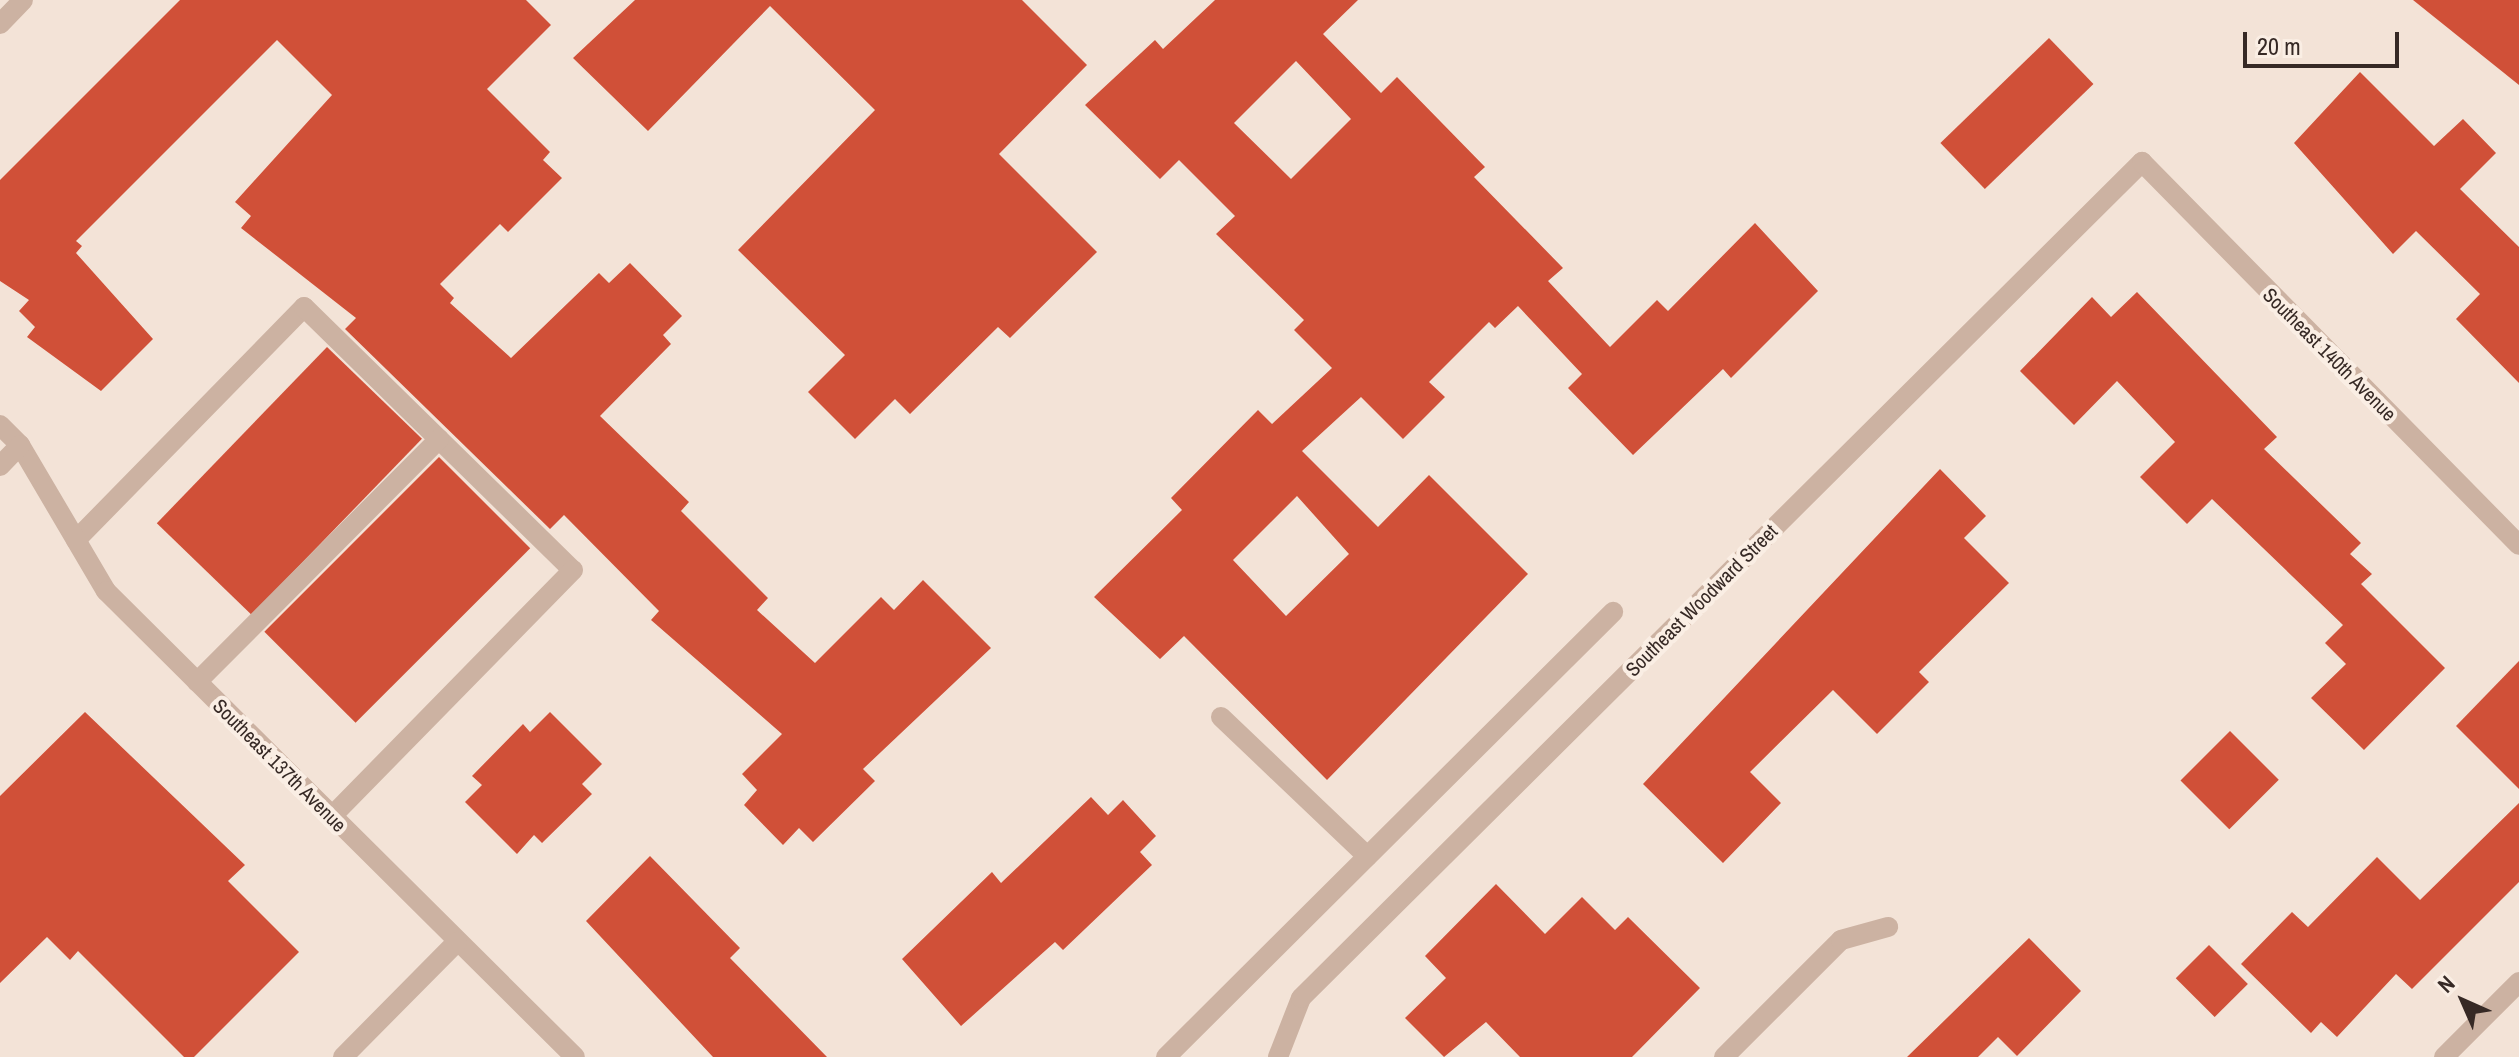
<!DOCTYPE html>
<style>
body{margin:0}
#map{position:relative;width:2519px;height:1057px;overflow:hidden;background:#f3e3d7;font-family:"Archivo Narrow",sans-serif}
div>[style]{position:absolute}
.building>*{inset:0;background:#d05038;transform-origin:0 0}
.service>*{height:20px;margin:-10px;padding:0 10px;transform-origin:10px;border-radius:10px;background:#ccb2a2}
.minor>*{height:20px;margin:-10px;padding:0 10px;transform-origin:10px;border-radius:10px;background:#ccb2a2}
span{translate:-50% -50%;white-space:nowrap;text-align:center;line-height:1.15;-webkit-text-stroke:8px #faeee4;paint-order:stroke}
.street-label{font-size:20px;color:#362925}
.north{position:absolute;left:2423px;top:961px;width:80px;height:80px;-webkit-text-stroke:6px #faeee4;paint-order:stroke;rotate:315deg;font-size:22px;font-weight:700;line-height:32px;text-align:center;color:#362925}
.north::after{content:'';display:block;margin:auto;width:28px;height:36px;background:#362925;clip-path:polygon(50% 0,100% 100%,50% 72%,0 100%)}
.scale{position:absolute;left:2243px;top:32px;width:156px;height:36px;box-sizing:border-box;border:4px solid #362925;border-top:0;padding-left:10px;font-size:24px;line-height:28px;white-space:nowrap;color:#362925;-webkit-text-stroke:6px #faeee4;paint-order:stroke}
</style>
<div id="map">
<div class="building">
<div style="clip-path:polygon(180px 0,526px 0,551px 25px,487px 89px,550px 152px,543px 160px,562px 178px,508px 232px,500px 224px,440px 284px,454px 298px,450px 303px,511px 358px,599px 273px,609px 283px,630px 263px,682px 316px,663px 335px,671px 344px,600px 416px,689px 502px,681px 511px,768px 598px,757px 610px,815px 663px,881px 597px,894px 610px,923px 580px,991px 648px,863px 769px,875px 781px,813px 842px,799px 828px,783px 845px,744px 805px,757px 790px,742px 774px,782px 734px,651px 620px,659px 611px,564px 515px,550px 529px,345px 329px,356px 318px,241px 228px,251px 216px,235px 202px,332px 95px,277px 40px,76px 241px,82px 246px,76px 253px,153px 339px,101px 391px,27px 337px,35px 327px,19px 311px,29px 300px,0 281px,0 180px)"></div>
<div style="clip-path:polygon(635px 0,1022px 0,1087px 65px,999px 154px,1097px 252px,1010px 338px,998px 327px,910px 414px,895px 399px,855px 439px,808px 392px,845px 355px,738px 250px,875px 110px,770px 6px,648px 131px,573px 58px)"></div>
<div style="clip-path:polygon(evenodd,1215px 0,1358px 0,1323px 34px,1381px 93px,1397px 77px,1485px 167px,1474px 177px,1563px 268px,1548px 281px,1610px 347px,1657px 300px,1668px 311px,1755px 223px,1818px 291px,1731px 378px,1723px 369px,1633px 455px,1568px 388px,1582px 374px,1518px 306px,1495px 328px,1489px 322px,1429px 382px,1445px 397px,1403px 439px,1361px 397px,1302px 451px,1378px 527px,1429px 475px,1528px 574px,1327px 780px,1184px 636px,1160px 659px,1094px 597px,1182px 510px,1171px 498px,1258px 410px,1272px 424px,1332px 368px,1294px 330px,1304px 320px,1216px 234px,1235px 216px,1179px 160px,1160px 179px,1085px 105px,1155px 40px,1163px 49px,1215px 0,1296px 61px,1351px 119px,1291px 179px,1234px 123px,1296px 61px,1215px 0,1297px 496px,1349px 554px,1286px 616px,1233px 560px,1297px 496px)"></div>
<div style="clip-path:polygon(2413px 0,2519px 0,2519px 85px)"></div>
<div style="left:2049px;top:38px;width:64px;height:151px;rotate:46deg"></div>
<div style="clip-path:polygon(2360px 72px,2434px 146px,2463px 119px,2496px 153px,2460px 189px,2519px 247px,2519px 383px,2456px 319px,2480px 294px,2416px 231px,2393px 254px,2294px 143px)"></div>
<div style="clip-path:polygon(2137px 292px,2277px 437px,2264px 449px,2361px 543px,2350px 554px,2372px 574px,2361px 584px,2445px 668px,2364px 750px,2311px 698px,2346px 664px,2325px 643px,2343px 625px,2212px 499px,2187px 524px,2140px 477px,2175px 442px,2117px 381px,2074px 425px,2020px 371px,2092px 297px,2111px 317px)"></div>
<div style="left:327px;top:347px;width:132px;height:245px;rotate:44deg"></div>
<div style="left:439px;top:457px;width:129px;height:247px;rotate:45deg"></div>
<div style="clip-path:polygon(1940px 469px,1986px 516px,1964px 538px,2009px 583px,1919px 672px,1929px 682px,1877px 734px,1833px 690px,1750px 772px,1781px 803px,1723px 863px,1643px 784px)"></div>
<div style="clip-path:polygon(2519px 661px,2519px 789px,2456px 726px)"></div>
<div style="clip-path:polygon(85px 712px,245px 865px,228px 881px,299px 952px,194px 1057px,184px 1057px,78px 951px,70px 960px,47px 937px,0 983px,0 796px)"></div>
<div style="clip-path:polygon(550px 712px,602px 764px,582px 784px,592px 794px,542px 843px,534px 835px,517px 854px,465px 802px,482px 785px,472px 776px,523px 724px,530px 732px)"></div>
<div style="left:2230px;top:731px;width:69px;height:70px;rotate:45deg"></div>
<div style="clip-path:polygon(1091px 797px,1108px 815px,1123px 800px,1156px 836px,1140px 852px,1152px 865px,1063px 950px,1055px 942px,961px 1026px,902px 959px,992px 872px,1001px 883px)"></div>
<div style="clip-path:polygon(2519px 803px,2519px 882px,2412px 989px,2396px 974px,2337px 1037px,2321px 1022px,2311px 1033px,2241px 964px,2292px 912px,2308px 927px,2377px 857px,2420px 900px)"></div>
<div style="clip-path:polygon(650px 856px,740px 948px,730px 958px,827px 1057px,713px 1057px,586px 921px)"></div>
<div style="clip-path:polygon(1496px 884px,1545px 934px,1582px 897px,1615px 930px,1628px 917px,1700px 988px,1632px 1057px,1520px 1057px,1486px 1022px,1444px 1057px,1405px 1018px,1446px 978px,1425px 956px)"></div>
<div style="clip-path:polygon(2029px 938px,2081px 991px,2017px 1056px,1998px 1037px,1978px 1057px,1907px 1057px)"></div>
<div style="left:2209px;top:945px;width:55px;height:47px;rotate:45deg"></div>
</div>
<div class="service">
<div style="left:76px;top:540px;width:326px;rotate:-45.6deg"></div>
<div style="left:304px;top:307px;width:376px;rotate:44.4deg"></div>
<div style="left:573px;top:570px;width:344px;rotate:134.4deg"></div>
<div style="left:197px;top:682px;width:343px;rotate:-45.1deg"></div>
<div style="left:1221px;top:717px;width:202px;rotate:43.6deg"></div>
<div style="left:2444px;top:1057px;width:106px;rotate:-45deg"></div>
</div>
<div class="minor">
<div style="left:0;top:24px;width:33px;rotate:-46deg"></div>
<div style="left:0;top:425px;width:28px;rotate:45deg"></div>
<div style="left:20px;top:445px;width:169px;rotate:59.5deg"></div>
<div style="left:106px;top:591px;width:661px;rotate:44.82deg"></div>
<div style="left:0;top:466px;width:29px;rotate:-46deg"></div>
<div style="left:343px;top:1057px;width:162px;rotate:-45.3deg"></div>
<div style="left:1166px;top:1057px;width:631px;rotate:-44.87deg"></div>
<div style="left:1278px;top:1057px;width:63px;rotate:-68.7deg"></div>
<div style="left:1301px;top:998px;width:1186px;rotate:-44.83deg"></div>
<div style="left:2142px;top:162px;width:537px;rotate:45.45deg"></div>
<div style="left:1724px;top:1057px;width:165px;rotate:-45deg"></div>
<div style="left:1841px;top:940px;width:49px;rotate:-15.5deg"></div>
</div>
<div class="street-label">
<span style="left:2330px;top:354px;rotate:45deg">Southeast 140th Avenue</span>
<span style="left:1701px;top:600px;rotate:-45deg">Southeast Woodward Street</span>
<span style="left:280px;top:765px;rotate:45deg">Southeast 137th Avenue</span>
</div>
<div class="north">N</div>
<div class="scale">20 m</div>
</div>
